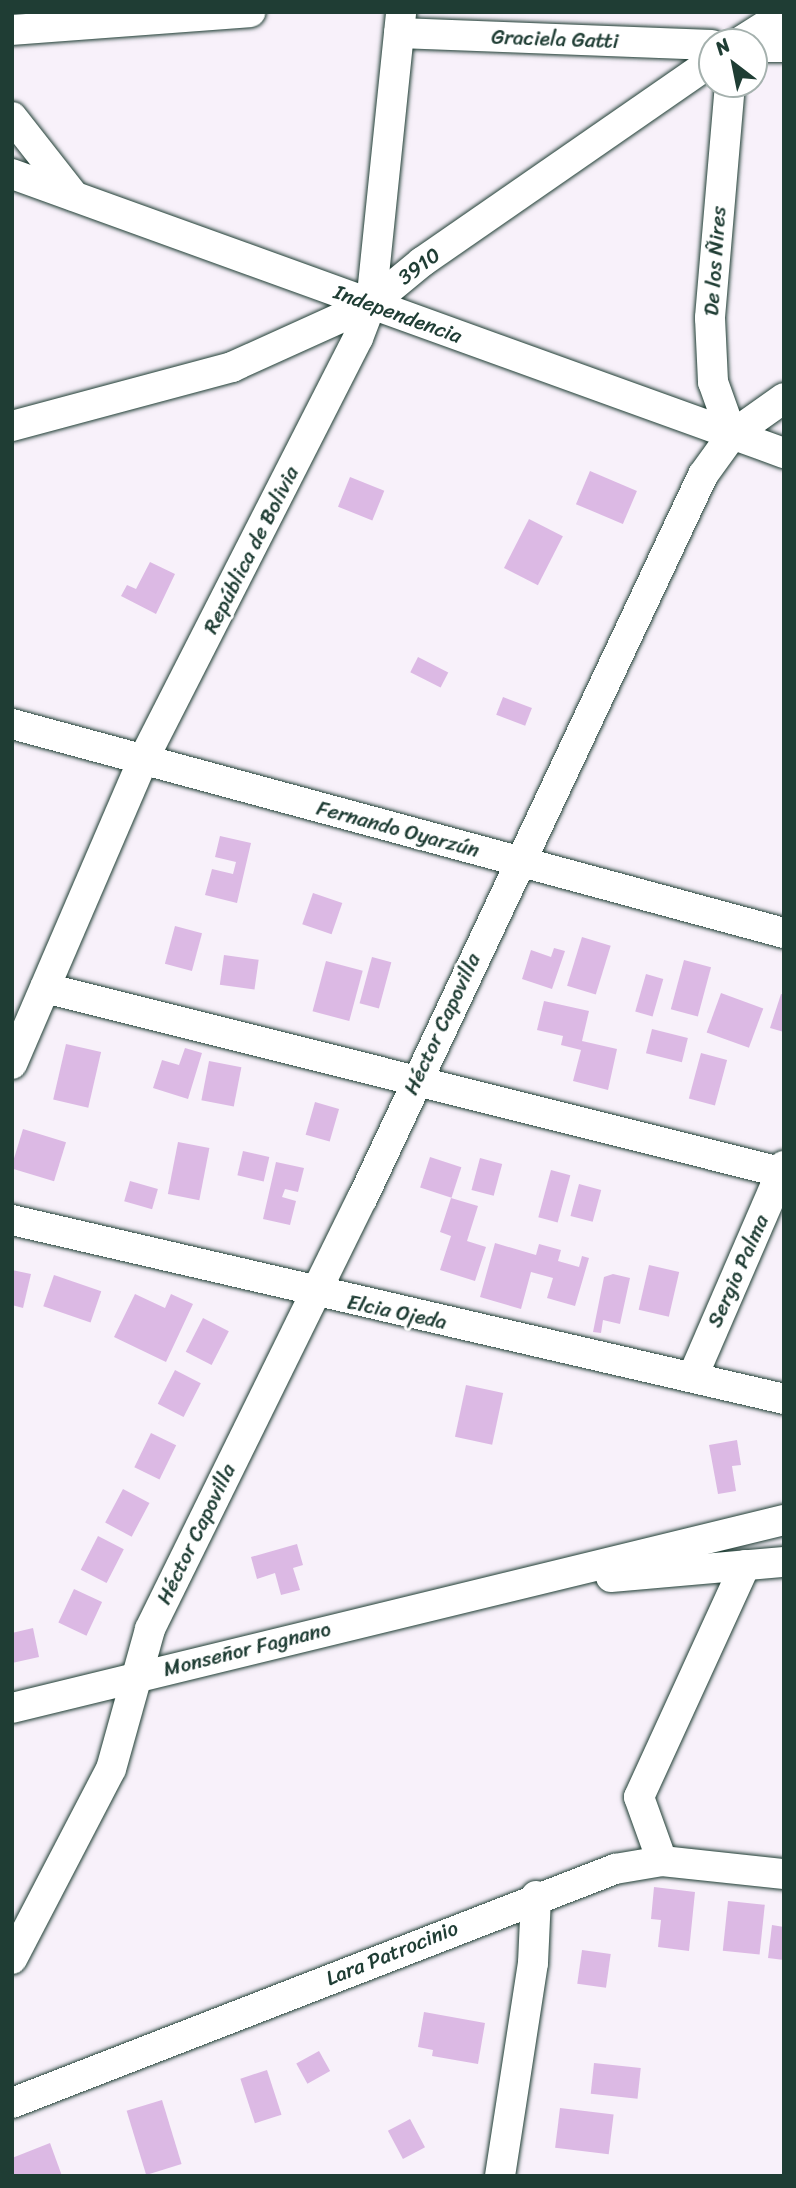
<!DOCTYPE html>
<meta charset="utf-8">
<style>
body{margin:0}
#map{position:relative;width:796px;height:2188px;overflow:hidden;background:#f8f1fa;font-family:Sriracha,sans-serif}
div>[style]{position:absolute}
.building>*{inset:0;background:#dcb9e4;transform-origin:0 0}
.roads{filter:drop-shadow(0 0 2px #1f3d34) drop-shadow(0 0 2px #1f3d34)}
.minor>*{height:30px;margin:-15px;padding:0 15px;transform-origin:15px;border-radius:15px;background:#fff}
span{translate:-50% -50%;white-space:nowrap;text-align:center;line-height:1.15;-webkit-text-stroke:6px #fff;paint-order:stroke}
.street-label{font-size:21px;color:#1f3d34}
.frame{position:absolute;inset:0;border:14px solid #1f3d34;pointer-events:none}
.north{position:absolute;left:698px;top:28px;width:70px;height:70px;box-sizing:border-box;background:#fff;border:2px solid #a5b1ae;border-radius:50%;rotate:328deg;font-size:19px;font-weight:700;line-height:28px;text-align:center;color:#1f3d34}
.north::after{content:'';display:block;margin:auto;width:24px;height:32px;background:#1f3d34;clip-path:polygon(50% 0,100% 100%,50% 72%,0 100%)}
</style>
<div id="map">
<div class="building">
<div style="left:590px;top:471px;width:51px;height:36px;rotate:23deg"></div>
<div style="left:350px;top:477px;width:37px;height:32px;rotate:22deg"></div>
<div style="left:529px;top:519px;width:38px;height:55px;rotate:27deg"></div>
<div style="clip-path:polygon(150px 562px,175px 574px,156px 614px,121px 596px,127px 585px,136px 589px)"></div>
<div style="left:418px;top:657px;width:34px;height:17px;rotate:27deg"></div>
<div style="left:503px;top:697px;width:31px;height:19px;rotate:21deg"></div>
<div style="clip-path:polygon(220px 836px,251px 843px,237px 903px,205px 895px,212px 869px,233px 874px,236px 862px,215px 857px)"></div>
<div style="left:313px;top:893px;width:31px;height:33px;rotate:19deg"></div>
<div style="left:175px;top:926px;width:28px;height:39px;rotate:15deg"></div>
<div style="left:582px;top:937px;width:30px;height:51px;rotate:17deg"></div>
<div style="clip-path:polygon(554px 948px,565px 951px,552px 989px,522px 979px,531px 950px,551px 957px)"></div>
<div style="left:224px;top:955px;width:35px;height:30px;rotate:8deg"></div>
<div style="left:372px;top:957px;width:20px;height:48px;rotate:15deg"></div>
<div style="left:684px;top:960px;width:28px;height:51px;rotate:15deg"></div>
<div style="left:326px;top:961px;width:38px;height:52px;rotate:15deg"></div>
<div style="left:646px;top:974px;width:18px;height:39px;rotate:16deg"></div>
<div style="left:721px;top:993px;width:45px;height:42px;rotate:20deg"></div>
<div style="clip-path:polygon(781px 994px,784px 995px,784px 1032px,770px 1028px)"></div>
<div style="clip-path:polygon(544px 1001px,589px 1011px,582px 1041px,617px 1049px,608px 1090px,573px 1081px,581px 1050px,561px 1045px,563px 1036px,537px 1030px)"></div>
<div style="left:652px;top:1029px;width:37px;height:25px;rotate:14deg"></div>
<div style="left:66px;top:1044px;width:36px;height:57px;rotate:13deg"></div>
<div style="clip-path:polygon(185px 1048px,202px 1053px,188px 1099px,153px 1088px,162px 1060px,179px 1065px)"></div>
<div style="left:701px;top:1053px;width:27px;height:47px;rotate:15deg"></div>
<div style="left:209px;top:1061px;width:33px;height:40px;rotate:11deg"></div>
<div style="left:315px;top:1102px;width:25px;height:34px;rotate:16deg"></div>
<div style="left:23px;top:1129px;width:45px;height:41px;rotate:17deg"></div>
<div style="left:178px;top:1142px;width:32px;height:53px;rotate:11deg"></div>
<div style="left:243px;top:1151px;width:27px;height:25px;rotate:13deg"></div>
<div style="left:430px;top:1157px;width:33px;height:32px;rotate:18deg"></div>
<div style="left:480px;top:1158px;width:23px;height:33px;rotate:15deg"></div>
<div style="clip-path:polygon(276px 1162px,304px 1168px,298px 1192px,285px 1189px,282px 1197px,296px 1201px,290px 1225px,263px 1219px)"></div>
<div style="left:551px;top:1170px;width:20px;height:49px;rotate:15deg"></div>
<div style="left:130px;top:1181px;width:29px;height:21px;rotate:16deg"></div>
<div style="left:579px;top:1184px;width:23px;height:33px;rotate:15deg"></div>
<div style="clip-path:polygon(451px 1198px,478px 1206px,467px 1241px,486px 1247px,475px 1281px,440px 1270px,451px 1236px,440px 1232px)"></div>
<div style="clip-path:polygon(495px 1243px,536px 1255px,539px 1244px,561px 1250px,558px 1261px,579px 1267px,582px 1256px,589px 1258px,575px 1306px,547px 1298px,553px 1278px,531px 1272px,521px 1309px,480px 1297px)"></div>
<div style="left:649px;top:1265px;width:31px;height:46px;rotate:13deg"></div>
<div style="clip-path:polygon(12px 1270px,31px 1274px,23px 1308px,12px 1305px)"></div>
<div style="clip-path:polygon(613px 1274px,630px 1278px,620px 1324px,603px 1320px,601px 1333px,593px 1332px,604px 1277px)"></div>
<div style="left:54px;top:1275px;width:50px;height:33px;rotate:19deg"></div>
<div style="clip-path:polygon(135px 1294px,165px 1308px,171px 1294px,193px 1304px,166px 1362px,114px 1337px)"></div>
<div style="left:203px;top:1318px;width:29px;height:38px;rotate:27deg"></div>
<div style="left:175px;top:1370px;width:29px;height:38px;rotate:27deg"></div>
<div style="left:466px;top:1385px;width:38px;height:53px;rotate:12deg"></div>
<div style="left:151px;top:1433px;width:28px;height:38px;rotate:26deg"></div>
<div style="clip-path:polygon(737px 1440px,741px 1465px,732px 1466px,736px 1491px,718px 1494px,709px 1445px)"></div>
<div style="left:123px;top:1489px;width:30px;height:38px;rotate:28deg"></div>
<div style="left:98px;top:1536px;width:29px;height:38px;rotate:27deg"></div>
<div style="clip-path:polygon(297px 1544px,303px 1565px,293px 1568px,300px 1590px,281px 1595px,275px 1573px,257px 1579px,251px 1557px)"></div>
<div style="left:74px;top:1589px;width:31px;height:37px;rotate:25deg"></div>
<div style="clip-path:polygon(33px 1628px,39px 1657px,12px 1663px,12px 1633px)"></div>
<div style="clip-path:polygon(654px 1887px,695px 1892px,689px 1951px,658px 1947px,661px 1920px,651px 1919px)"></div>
<div style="left:728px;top:1901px;width:37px;height:50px;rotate:6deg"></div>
<div style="clip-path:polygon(772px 1925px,784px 1927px,784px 1960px,768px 1958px)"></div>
<div style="left:582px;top:1950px;width:29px;height:34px;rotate:8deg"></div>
<div style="clip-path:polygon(424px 2012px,485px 2023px,478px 2064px,432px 2056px,433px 2050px,418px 2047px)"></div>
<div style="left:319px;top:2051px;width:23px;height:26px;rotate:61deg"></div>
<div style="left:594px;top:2063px;width:47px;height:31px;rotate:6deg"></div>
<div style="left:267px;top:2070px;width:47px;height:28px;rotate:72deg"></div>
<div style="left:162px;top:2100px;width:67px;height:37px;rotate:73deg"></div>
<div style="left:560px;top:2108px;width:54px;height:40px;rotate:7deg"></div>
<div style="left:410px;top:2119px;width:32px;height:25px;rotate:62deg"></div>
<div style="clip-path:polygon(50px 2143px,62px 2176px,12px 2176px,12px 2158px)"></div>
</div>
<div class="roads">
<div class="minor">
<div style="left:12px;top:30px;width:239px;rotate:-4.3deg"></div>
<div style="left:399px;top:33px;width:313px;rotate:2.2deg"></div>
<div style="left:740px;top:42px;width:52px;rotate:-32.5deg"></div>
<div style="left:754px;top:47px;width:30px"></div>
<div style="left:730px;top:84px;width:235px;rotate:94.9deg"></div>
<div style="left:710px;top:318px;width:64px;rotate:87.3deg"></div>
<div style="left:713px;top:382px;width:56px;rotate:70.3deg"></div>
<div style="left:12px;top:117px;width:100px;rotate:51.9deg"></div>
<div style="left:12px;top:174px;width:821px;rotate:19.87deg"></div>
<div style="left:12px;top:426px;width:228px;rotate:-15deg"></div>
<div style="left:232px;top:367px;width:153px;rotate:-24.4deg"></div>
<div style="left:371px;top:304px;width:66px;rotate:-39.5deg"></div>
<div style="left:422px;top:262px;width:353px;rotate:-34.7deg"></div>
<div style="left:12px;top:724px;width:800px;rotate:15.15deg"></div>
<div style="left:45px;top:988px;width:762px;rotate:14.05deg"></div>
<div style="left:12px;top:1064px;width:331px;rotate:-66.7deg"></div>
<div style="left:143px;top:760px;width:474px;rotate:-63deg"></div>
<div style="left:358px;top:338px;width:36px;rotate:-69deg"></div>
<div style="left:371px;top:304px;width:294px;rotate:-84.1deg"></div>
<div style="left:12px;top:1220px;width:792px;rotate:13.05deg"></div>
<div style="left:693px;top:1376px;width:229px;rotate:-66.6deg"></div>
<div style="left:611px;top:1577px;width:174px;rotate:-5deg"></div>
<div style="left:12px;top:1708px;width:795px;rotate:-13.69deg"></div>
<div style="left:662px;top:1861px;width:68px;rotate:-109.8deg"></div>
<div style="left:639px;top:1797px;width:255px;rotate:-65.4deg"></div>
<div style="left:12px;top:1959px;width:214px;rotate:-62.5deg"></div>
<div style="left:111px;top:1769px;width:145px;rotate:-74.4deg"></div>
<div style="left:150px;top:1629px;width:479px;rotate:-63.8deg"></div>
<div style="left:362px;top:1199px;width:800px;rotate:-64.78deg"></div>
<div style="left:703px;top:475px;width:49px;rotate:-54.1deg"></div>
<div style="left:732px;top:435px;width:64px;rotate:-35.4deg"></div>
<div style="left:12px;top:2103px;width:647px;rotate:-21.21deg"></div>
<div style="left:615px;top:1869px;width:48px;rotate:-9.7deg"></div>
<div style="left:662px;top:1861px;width:123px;rotate:6.1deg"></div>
<div style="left:500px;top:2176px;width:216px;rotate:-81.2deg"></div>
<div style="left:533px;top:1963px;width:67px;rotate:-87.4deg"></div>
</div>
</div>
<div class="street-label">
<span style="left:555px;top:39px;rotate:2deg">Graciela Gatti</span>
<span style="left:715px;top:261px;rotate:-86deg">De los Ñires</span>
<span style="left:419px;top:266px;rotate:-37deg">3910</span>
<span style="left:398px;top:314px;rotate:20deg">Independencia</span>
<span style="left:251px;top:550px;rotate:-63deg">República de Bolivia</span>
<span style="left:398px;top:829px;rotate:15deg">Fernando Oyarzún</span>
<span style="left:442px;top:1024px;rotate:-65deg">Héctor Capovilla</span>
<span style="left:738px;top:1271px;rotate:-66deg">Sergio Palma</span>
<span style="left:397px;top:1312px;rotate:12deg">Elcia Ojeda</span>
<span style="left:196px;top:1534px;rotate:-64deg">Héctor Capovilla</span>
<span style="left:247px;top:1649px;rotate:-14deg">Monseñor Fagnano</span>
<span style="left:392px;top:1953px;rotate:-22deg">Lara Patrocinio</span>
</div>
<div class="frame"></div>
<div class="north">N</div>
</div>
